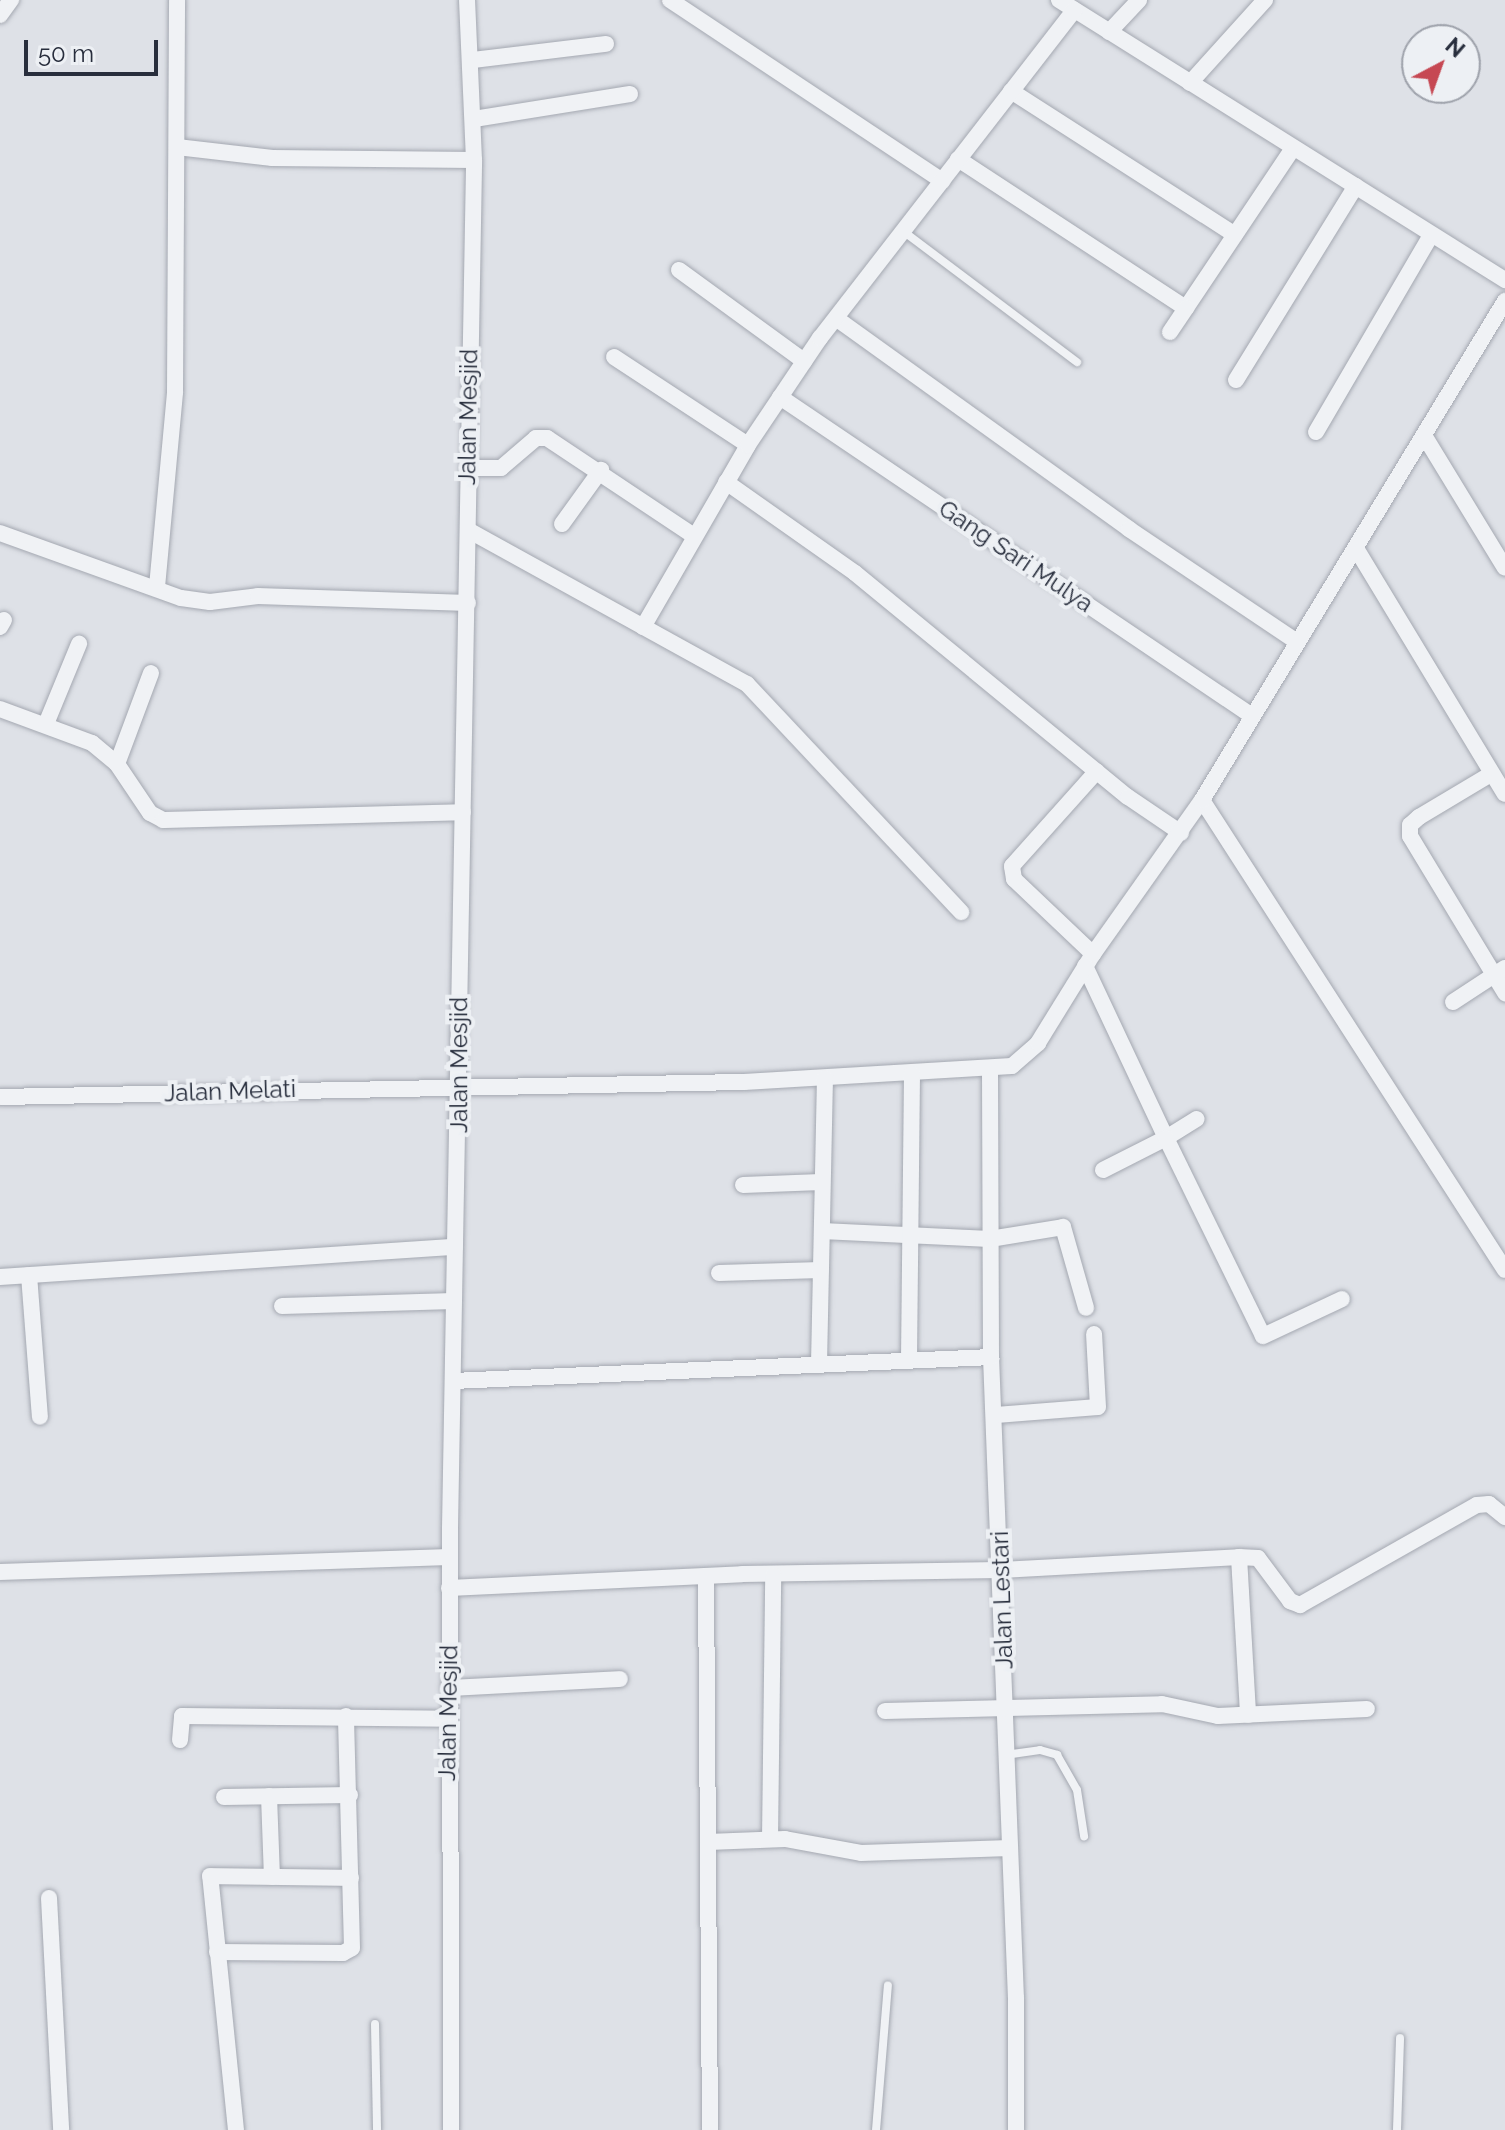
<!DOCTYPE html>
<style>
body{margin:0}
#map{position:relative;width:1505px;height:2130px;overflow:hidden;background:#dee1e7;font-family:Raleway,sans-serif}
div>[style]{position:absolute}
.roads{filter:drop-shadow(0 0 2px #a4a8b1) drop-shadow(0 0 2px #a4a8b1)}
.lane>*{height:8px;margin:-4px;padding:0 4px;transform-origin:4px;border-radius:4px;background:#f0f2f5}
.street>*{height:16px;margin:-8px;padding:0 8px;transform-origin:8px;border-radius:8px;background:#f0f2f5}
span{translate:-50% -50%;white-space:nowrap;text-align:center;line-height:1.15;-webkit-text-stroke:8px #edf0f4;paint-order:stroke}
.street-label{font-size:24px;color:#282e3d}
.north{position:absolute;left:1401px;top:24px;width:80px;height:80px;box-sizing:border-box;background:#edf0f4;border:2px solid #9ea2ab;border-radius:50%;rotate:41deg;font-size:22px;font-weight:700;line-height:32px;text-align:center;color:#282e3d}
.north::after{content:'';display:block;margin:auto;width:28px;height:36px;background:#c64853;clip-path:polygon(50% 0,100% 100%,50% 72%,0 100%)}
.scale{position:absolute;left:24px;top:40px;width:134px;height:36px;box-sizing:border-box;border:4px solid #282e3d;border-top:0;padding-left:10px;font-size:24px;line-height:28px;white-space:nowrap;color:#282e3d;-webkit-text-stroke:6px #edf0f4;paint-order:stroke}
</style>
<div id="map">
<div class="roads">
<div class="lane">
<div style="left:903px;top:231px;width:218px;rotate:37deg"></div>
<div style="left:1005px;top:1755px;width:35px;rotate:-8deg"></div>
<div style="left:1040px;top:1750px;width:18px;rotate:16deg"></div>
<div style="left:1057px;top:1755px;width:40px;rotate:60.3deg"></div>
<div style="left:1077px;top:1790px;width:47px;rotate:81.3deg"></div>
<div style="left:375px;top:2024px;width:106px;rotate:88.9deg"></div>
<div style="left:876px;top:2130px;width:145px;rotate:-85.3deg"></div>
<div style="left:1397px;top:2130px;width:92px;rotate:-88.1deg"></div>
</div>
<div class="street">
<div style="left:670px;top:0;width:327px;rotate:33.6deg"></div>
<div style="left:1059px;top:0;width:527px;rotate:32.12deg"></div>
<div style="left:0;top:15px;width:19px;rotate:-54deg"></div>
<div style="left:1109px;top:32px;width:44px;rotate:-46.8deg"></div>
<div style="left:473px;top:60px;width:134px;rotate:-6.9deg"></div>
<div style="left:1190px;top:83px;width:112px;rotate:-47.9deg"></div>
<div style="left:1011px;top:91px;width:266px;rotate:32.7deg"></div>
<div style="left:474px;top:119px;width:158px;rotate:-9.1deg"></div>
<div style="left:177px;top:147px;width:96px;rotate:6.6deg"></div>
<div style="left:272px;top:158px;width:202px;rotate:0.6deg"></div>
<div style="left:958px;top:159px;width:272px;rotate:33.2deg"></div>
<div style="left:1186px;top:308px;width:192px;rotate:-56.2deg"></div>
<div style="left:679px;top:270px;width:155px;rotate:36.1deg"></div>
<div style="left:837px;top:319px;width:360px;rotate:35.7deg"></div>
<div style="left:1129px;top:529px;width:202px;rotate:33.9deg"></div>
<div style="left:1170px;top:332px;width:29px;rotate:-56deg"></div>
<div style="left:614px;top:357px;width:160px;rotate:33.3deg"></div>
<div style="left:1236px;top:380px;width:228px;rotate:-58.3deg"></div>
<div style="left:780px;top:397px;width:570px;rotate:34.05deg"></div>
<div style="left:1316px;top:432px;width:228px;rotate:-59.7deg"></div>
<div style="left:1425px;top:437px;width:153px;rotate:58.6deg"></div>
<div style="left:468px;top:468px;width:33px"></div>
<div style="left:501px;top:468px;width:46px;rotate:-40.6deg"></div>
<div style="left:536px;top:438px;width:11px"></div>
<div style="left:547px;top:438px;width:177px;rotate:33.7deg"></div>
<div style="left:726px;top:482px;width:158px;rotate:35.2deg"></div>
<div style="left:855px;top:573px;width:353px;rotate:39.4deg"></div>
<div style="left:1128px;top:797px;width:64px;rotate:34.2deg"></div>
<div style="left:562px;top:524px;width:67px;rotate:-54.2deg"></div>
<div style="left:468px;top:530px;width:319px;rotate:28.9deg"></div>
<div style="left:747px;top:684px;width:313px;rotate:46.8deg"></div>
<div style="left:0;top:533px;width:192px;rotate:19.8deg"></div>
<div style="left:181px;top:598px;width:29px;rotate:8deg"></div>
<div style="left:210px;top:602px;width:48px;rotate:-7.1deg"></div>
<div style="left:258px;top:596px;width:210px;rotate:1.9deg"></div>
<div style="left:1357px;top:550px;width:285px;rotate:58.8deg"></div>
<div style="left:157px;top:587px;width:196px;rotate:-84.7deg"></div>
<div style="left:175px;top:392px;width:392px;rotate:-89.7deg"></div>
<div style="left:0;top:627px;width:8px;rotate:-60deg"></div>
<div style="left:643px;top:627px;width:210px;rotate:-60deg"></div>
<div style="left:748px;top:445px;width:129px;rotate:-56.1deg"></div>
<div style="left:820px;top:338px;width:415px;rotate:-52.2deg"></div>
<div style="left:0;top:709px;width:98px;rotate:20.3deg"></div>
<div style="left:92px;top:743px;width:33px;rotate:40deg"></div>
<div style="left:117px;top:764px;width:59px;rotate:56deg"></div>
<div style="left:150px;top:813px;width:15px;rotate:28deg"></div>
<div style="left:163px;top:820px;width:300px;rotate:-1.5deg"></div>
<div style="left:46px;top:724px;width:87px;rotate:-67.6deg"></div>
<div style="left:117px;top:764px;width:97px;rotate:-69.5deg"></div>
<div style="left:1491px;top:774px;width:84px;rotate:149.2deg"></div>
<div style="left:1419px;top:817px;width:12px;rotate:138deg"></div>
<div style="left:1410px;top:825px;width:11px;rotate:90deg"></div>
<div style="left:1410px;top:836px;width:184px;rotate:58.8deg"></div>
<div style="left:1202px;top:800px;width:559px;rotate:57.19deg"></div>
<div style="left:1093px;top:954px;width:109px;rotate:-136.5deg"></div>
<div style="left:1014px;top:879px;width:13px;rotate:-99deg"></div>
<div style="left:1012px;top:866px;width:127px;rotate:-48.2deg"></div>
<div style="left:1085px;top:966px;width:190px;rotate:64.8deg"></div>
<div style="left:1166px;top:1138px;width:36px;rotate:-32deg"></div>
<div style="left:1453px;top:1002px;width:62px;rotate:-33.2deg"></div>
<div style="left:990px;top:1071px;width:286px;rotate:89.8deg"></div>
<div style="left:991px;top:1357px;width:641px;rotate:87.77deg"></div>
<div style="left:1016px;top:1998px;width:132px;rotate:90deg"></div>
<div style="left:0;top:1097px;width:744px;rotate:-1.16deg"></div>
<div style="left:744px;top:1082px;width:268px;rotate:-3.4deg"></div>
<div style="left:1012px;top:1066px;width:35px;rotate:-41deg"></div>
<div style="left:1038px;top:1043px;width:105px;rotate:-58.3deg"></div>
<div style="left:1093px;top:954px;width:189px;rotate:-54.7deg"></div>
<div style="left:1202px;top:800px;width:584px;rotate:-58.73deg"></div>
<div style="left:1103px;top:1170px;width:71px;rotate:-26.9deg"></div>
<div style="left:1166px;top:1138px;width:220px;rotate:63.9deg"></div>
<div style="left:1263px;top:1336px;width:87px;rotate:-25.1deg"></div>
<div style="left:743px;top:1185px;width:78px;rotate:-2.2deg"></div>
<div style="left:822px;top:1231px;width:168px;rotate:2.7deg"></div>
<div style="left:990px;top:1239px;width:74px;rotate:-9.3deg"></div>
<div style="left:1063px;top:1227px;width:84px;rotate:74.1deg"></div>
<div style="left:719px;top:1273px;width:102px;rotate:-1.7deg"></div>
<div style="left:29px;top:1275px;width:142px;rotate:85.6deg"></div>
<div style="left:0;top:1277px;width:456px;rotate:-3.8deg"></div>
<div style="left:282px;top:1306px;width:172px;rotate:-1.7deg"></div>
<div style="left:909px;top:1360px;width:286px;rotate:-89.4deg"></div>
<div style="left:819px;top:1364px;width:286px;rotate:-88.8deg"></div>
<div style="left:453px;top:1381px;width:539px;rotate:-2.55deg"></div>
<div style="left:996px;top:1415px;width:102px;rotate:-4.5deg"></div>
<div style="left:1098px;top:1407px;width:73px;rotate:-93.1deg"></div>
<div style="left:1239px;top:1557px;width:158px;rotate:86.7deg"></div>
<div style="left:0;top:1572px;width:449px;rotate:-1.9deg"></div>
<div style="left:706px;top:1576px;width:554px;rotate:89.59deg"></div>
<div style="left:449px;top:1588px;width:293px;rotate:-2.7deg"></div>
<div style="left:742px;top:1574px;width:259px;rotate:-0.9deg"></div>
<div style="left:1001px;top:1570px;width:238px;rotate:-3.1deg"></div>
<div style="left:1239px;top:1557px;width:19px;rotate:3deg"></div>
<div style="left:1258px;top:1558px;width:54px;rotate:53.3deg"></div>
<div style="left:1290px;top:1601px;width:11px;rotate:22deg"></div>
<div style="left:1300px;top:1605px;width:203px;rotate:-29.5deg"></div>
<div style="left:1477px;top:1505px;width:12px;rotate:-5deg"></div>
<div style="left:1489px;top:1504px;width:21px;rotate:39deg"></div>
<div style="left:449px;top:1688px;width:171px;rotate:-3deg"></div>
<div style="left:885px;top:1711px;width:277px;rotate:-1.4deg"></div>
<div style="left:1162px;top:1704px;width:57px;rotate:12.1deg"></div>
<div style="left:1218px;top:1716px;width:149px;rotate:-2.7deg"></div>
<div style="left:180px;top:1740px;width:24px;rotate:-85deg"></div>
<div style="left:182px;top:1716px;width:267px;rotate:0.6deg"></div>
<div style="left:269px;top:1796px;width:81px;rotate:87.9deg"></div>
<div style="left:224px;top:1797px;width:126px;rotate:-0.9deg"></div>
<div style="left:770px;top:1839px;width:264px;rotate:-89.3deg"></div>
<div style="left:708px;top:1842px;width:77px;rotate:-2.2deg"></div>
<div style="left:785px;top:1839px;width:77px;rotate:10.4deg"></div>
<div style="left:861px;top:1853px;width:149px;rotate:-1.9deg"></div>
<div style="left:49px;top:1898px;width:232px;rotate:87deg"></div>
<div style="left:217px;top:1952px;width:126px;rotate:0.5deg"></div>
<div style="left:343px;top:1953px;width:10px;rotate:-29deg"></div>
<div style="left:352px;top:1948px;width:232px;rotate:-91.5deg"></div>
<div style="left:236px;top:2130px;width:255px;rotate:-95.8deg"></div>
<div style="left:210px;top:1876px;width:141px;rotate:0.8deg"></div>
<div style="left:451px;top:2130px;width:602px;rotate:-90.1deg"></div>
<div style="left:450px;top:1528px;width:1368px;rotate:-88.99deg"></div>
<div style="left:474px;top:160px;width:160px;rotate:-92.5deg"></div>
</div>
</div>
<div class="street-label">
<span style="left:468px;top:417px;rotate:-89deg">Jalan Mesjid</span>
<span style="left:1016px;top:556px;rotate:34deg">Gang Sari Mulya</span>
<span style="left:459px;top:1065px;rotate:-90deg">Jalan Mesjid</span>
<span style="left:230px;top:1091px;rotate:-2deg">Jalan Melati</span>
<span style="left:1002px;top:1600px;rotate:-92deg">Jalan Lestari</span>
<span style="left:448px;top:1713px;rotate:-89deg">Jalan Mesjid</span>
</div>
<div class="north">N</div>
<div class="scale">50 m</div>
</div>
